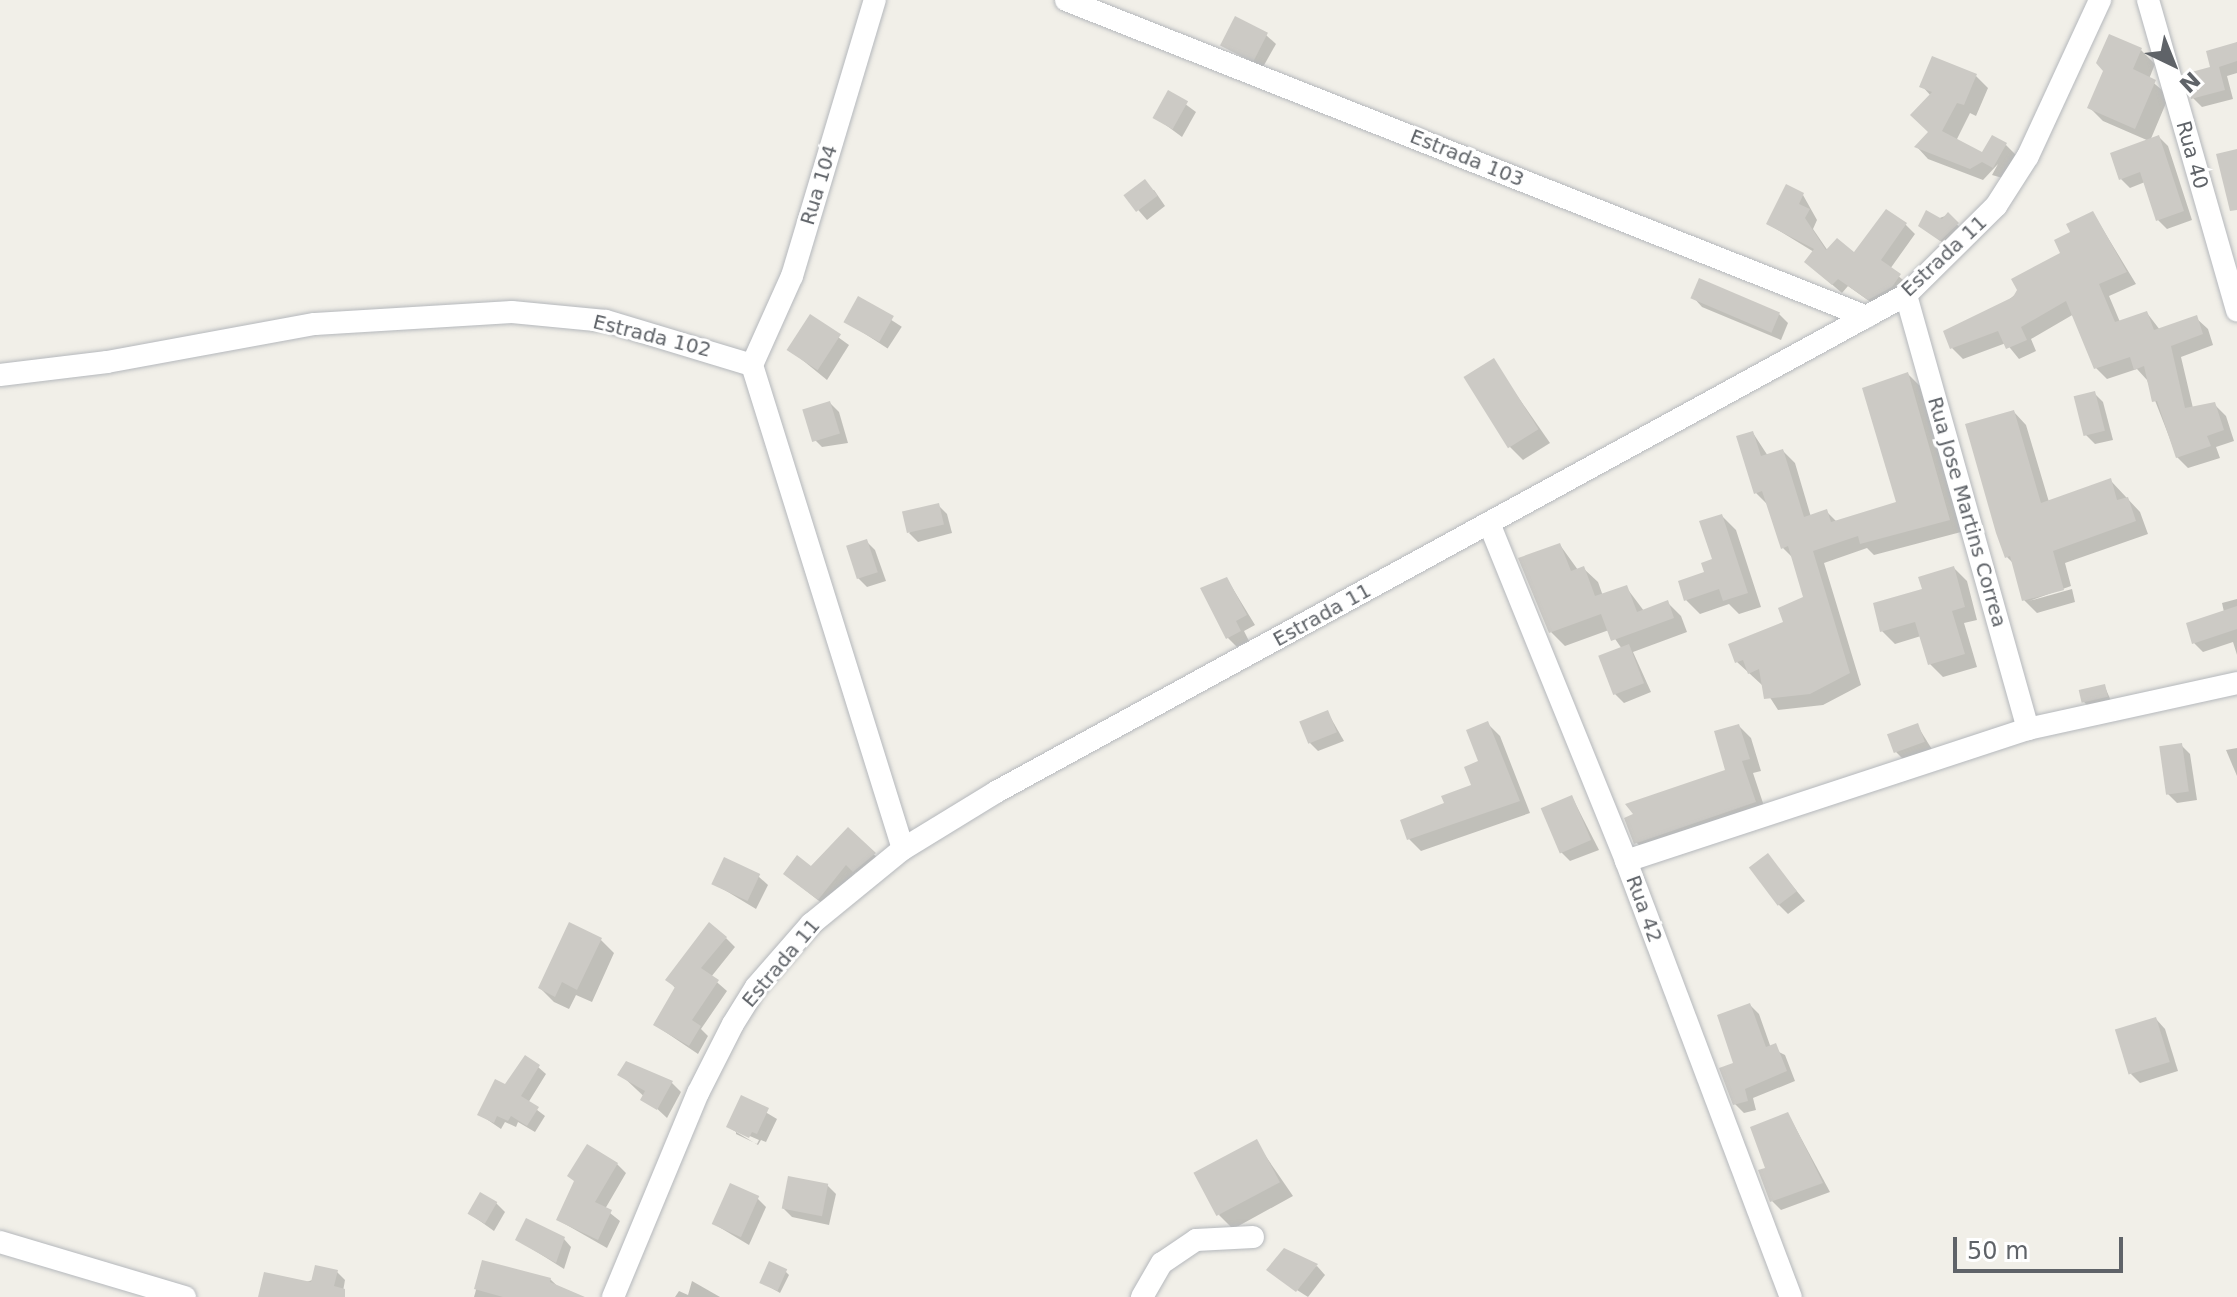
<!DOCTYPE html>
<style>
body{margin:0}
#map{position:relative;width:2237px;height:1297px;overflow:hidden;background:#f1efe8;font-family:"DejaVu Sans",sans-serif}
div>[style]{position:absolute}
.shadow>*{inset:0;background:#0003;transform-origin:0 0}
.building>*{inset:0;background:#cccac5;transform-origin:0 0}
.roads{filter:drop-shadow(0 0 2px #b5b8bc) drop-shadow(0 0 2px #b5b8bc)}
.street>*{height:22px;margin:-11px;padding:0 11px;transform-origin:11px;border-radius:11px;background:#fff}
span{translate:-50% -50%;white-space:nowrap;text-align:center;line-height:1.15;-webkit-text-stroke:6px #fff;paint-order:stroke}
.street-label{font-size:20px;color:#5f6368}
.north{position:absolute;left:2133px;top:24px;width:80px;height:80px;-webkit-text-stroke:6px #fff;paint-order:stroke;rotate:137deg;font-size:22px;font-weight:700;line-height:32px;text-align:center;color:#5f6368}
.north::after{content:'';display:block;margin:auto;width:28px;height:36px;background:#5f6368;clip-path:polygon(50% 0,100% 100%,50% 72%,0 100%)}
.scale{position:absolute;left:1953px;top:1237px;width:170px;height:36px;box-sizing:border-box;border:4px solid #5f6368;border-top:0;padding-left:10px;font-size:24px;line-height:28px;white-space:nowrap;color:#5f6368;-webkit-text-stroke:6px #fff;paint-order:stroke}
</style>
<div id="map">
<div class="shadow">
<div style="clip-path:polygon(1266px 35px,1276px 44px,1263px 67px,1222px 45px)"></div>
<div style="clip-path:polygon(2237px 42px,2237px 73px,2227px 76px,2233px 99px,2202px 107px,2193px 98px)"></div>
<div style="clip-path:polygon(2141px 50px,2155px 64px,2149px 79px,2169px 96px,2150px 141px,2159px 137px,2168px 146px,2192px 220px,2167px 229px,2158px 220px,2145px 182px,2130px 188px,2121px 179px,2149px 141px,2103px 121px,2089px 107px)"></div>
<div style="clip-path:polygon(1976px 76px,1988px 88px,1976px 116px,1970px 113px,1956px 141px,1983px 155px,2006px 145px,2018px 157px,2006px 179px,1992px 175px,1998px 164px,1983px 180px,1928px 159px,1917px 147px,1931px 133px,1931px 96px,1922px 86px)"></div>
<div style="clip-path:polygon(1169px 92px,1196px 112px,1182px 137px,1155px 117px)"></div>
<div style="clip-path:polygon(1154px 190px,1165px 206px,1147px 220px,1126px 196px)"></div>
<div style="clip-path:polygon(1803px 195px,1817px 220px,1813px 229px,1828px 251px,1855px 255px,1887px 211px,1906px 225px,1915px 234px,1890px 269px,1909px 285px,1879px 308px,1848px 286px,1842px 293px,1815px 270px,1814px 252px,1768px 224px)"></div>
<div style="clip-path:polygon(2093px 213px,2136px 284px,2109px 296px,2120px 322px,2147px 313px,2160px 330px,2196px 318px,2208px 329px,2213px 345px,2181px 357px,2193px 408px,2214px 404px,2226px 416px,2234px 441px,2216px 447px,2220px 458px,2188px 468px,2177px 457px,2147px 380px,2137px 369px,2107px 379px,2096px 368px,2074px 314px,2031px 339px,2036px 351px,2019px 359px,2006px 343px,1963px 359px,1952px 348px,2063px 254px,2073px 233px)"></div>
<div style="clip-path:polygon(1948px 215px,1966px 234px,1951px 249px,1920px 225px)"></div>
<div style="clip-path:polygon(1693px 297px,1779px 314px,1788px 323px,1781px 340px,1702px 307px)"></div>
<div style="left:859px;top:299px;width:51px;height:26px;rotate:33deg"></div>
<div style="clip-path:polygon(810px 317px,849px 345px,827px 380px,790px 350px)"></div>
<div style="clip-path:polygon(1493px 361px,1550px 443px,1523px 460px,1509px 446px)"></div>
<div style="clip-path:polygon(1908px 374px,1920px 386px,1961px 532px,1874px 555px,1867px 548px,1824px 563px,1861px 685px,1823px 705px,1778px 710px,1762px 685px,1737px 662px,1785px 623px,1806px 598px,1794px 559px,1783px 548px,1768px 505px,1756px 493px,1753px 433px,1768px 456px,1783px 451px,1795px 463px,1811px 517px,1827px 512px,1837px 522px,1898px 504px)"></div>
<div style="clip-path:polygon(2094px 393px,2103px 402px,2113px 440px,2095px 444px,2086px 435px)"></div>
<div style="clip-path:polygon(830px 403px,839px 412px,848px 443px,822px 447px,813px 438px)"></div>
<div style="clip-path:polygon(2014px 412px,2026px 425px,2049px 502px,2111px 481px,2140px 512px,2148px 534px,2065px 563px,2071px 586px,2029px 601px,2072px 589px,2075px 602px,2037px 613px,2024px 600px,2014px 564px,2007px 557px)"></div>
<div style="clip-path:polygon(938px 505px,947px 514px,952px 533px,918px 542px,909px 533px)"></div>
<div style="clip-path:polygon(1722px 516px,1736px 530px,1761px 607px,1739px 614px,1729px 604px,1700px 614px,1686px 600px,1715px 560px)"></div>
<div style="clip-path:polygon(866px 541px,875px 550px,886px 581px,867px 587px,858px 578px)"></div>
<div style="clip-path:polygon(1560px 545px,1578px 570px,1583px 568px,1598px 582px,1603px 596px,1626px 587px,1644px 611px,1667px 602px,1681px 616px,1687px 632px,1633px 652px,1651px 692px,1624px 703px,1615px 694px,1622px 649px,1609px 630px,1565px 646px,1551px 632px)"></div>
<div style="clip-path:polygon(1954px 568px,1967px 581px,1977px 620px,1964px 623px,1977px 667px,1943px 677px,1930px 664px,1921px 636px,1895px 644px,1882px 631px)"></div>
<div style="clip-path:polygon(1227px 579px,1255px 625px,1244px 631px,1249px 641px,1237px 647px,1228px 638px)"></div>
<div style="clip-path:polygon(2237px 599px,2237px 655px,2233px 642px,2203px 652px,2194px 643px,2224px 612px,2222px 603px)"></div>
<div style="clip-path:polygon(2105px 687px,2111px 701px,2088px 706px,2084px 702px)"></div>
<div style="clip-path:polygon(1328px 713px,1344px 741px,1318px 751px,1309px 742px)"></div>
<div style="clip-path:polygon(1488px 724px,1500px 736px,1530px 813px,1421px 851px,1409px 839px,1474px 786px)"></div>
<div style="clip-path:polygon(1917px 725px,1933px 751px,1905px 761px,1896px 752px)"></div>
<div style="clip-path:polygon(1739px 726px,1751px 738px,1761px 771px,1753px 773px,1767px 815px,1648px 855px,1636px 842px,1728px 772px)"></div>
<div style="clip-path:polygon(2181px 745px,2190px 754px,2197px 800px,2177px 803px,2168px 794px)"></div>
<div style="clip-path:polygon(2237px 748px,2237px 776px,2226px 750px)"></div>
<div style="clip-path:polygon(1572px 797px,1599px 850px,1570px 861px,1561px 852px)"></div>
<div style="clip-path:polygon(848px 830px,883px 863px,863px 879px,856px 872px,828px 908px,795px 882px)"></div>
<div style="clip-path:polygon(1768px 856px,1805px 901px,1788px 914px,1779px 905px)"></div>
<div style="clip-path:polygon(758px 876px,768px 885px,756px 909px,713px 883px)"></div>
<div style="clip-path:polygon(726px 938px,735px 947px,711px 977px,727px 991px,701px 1029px,708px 1036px,698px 1054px,655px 1025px,676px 989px,668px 980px)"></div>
<div style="clip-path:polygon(600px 939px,614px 953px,592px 1002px,576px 995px,569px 1009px,554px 1002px,540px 988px)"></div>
<div style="clip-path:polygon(1750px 1005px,1759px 1014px,1771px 1048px,1785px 1055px,1795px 1081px,1753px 1098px,1756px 1110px,1744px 1113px,1735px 1104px,1736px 1065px)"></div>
<div style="clip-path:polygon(2156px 1019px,2165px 1029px,2178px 1071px,2140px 1083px,2131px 1074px)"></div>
<div style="clip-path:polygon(538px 1067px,546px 1074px,528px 1103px,545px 1116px,535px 1132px,518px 1122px,516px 1127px,505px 1122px,501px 1129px,479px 1114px)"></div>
<div style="clip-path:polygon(620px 1074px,672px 1083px,681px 1092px,667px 1118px)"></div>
<div style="clip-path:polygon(evenodd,742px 1098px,777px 1119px,766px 1142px,761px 1140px,758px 1145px,728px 1127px,742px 1098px,736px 1130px,759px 1140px,757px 1144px,736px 1134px,736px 1130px)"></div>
<div style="clip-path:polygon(1788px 1114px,1830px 1192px,1781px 1210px,1772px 1201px,1768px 1169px)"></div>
<div style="clip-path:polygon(1256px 1142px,1293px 1196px,1233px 1229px,1219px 1215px)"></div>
<div style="clip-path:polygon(617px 1164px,626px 1173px,605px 1209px,620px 1221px,607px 1248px,558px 1220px)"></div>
<div style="clip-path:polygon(827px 1185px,836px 1194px,829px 1225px,792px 1217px,783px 1208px)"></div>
<div style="clip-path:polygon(757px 1198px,766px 1207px,749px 1245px,714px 1224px)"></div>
<div style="clip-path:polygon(496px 1203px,505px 1212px,494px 1231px,470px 1214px)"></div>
<div style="clip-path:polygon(564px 1239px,571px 1247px,564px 1269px,518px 1240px)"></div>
<div style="clip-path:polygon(484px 1262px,550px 1279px,569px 1297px,474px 1297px)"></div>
<div style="clip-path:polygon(1317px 1266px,1325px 1275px,1308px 1297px,1278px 1278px)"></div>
<div style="clip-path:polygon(785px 1271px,789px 1275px,780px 1293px,761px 1282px)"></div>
<div style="clip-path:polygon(337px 1272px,345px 1280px,342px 1297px,260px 1297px)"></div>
<div style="clip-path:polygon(692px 1281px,720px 1297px,675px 1297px,679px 1291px,688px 1295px)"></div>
</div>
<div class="building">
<div style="left:1235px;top:16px;width:37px;height:33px;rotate:27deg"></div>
<div style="clip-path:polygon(2109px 34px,2142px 48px,2133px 69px,2156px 80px,2135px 129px,2087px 108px,2103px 71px,2096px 63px)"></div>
<div style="clip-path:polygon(2237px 42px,2237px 61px,2219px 67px,2225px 90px,2191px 99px,2184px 74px,2210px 67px,2206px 51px)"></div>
<div style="clip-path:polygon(1932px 56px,1977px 74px,1964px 105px,1957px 103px,1942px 131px,1982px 152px,1992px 135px,2007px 143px,1993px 168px,1982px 162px,1970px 169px,1914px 147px,1928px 132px,1910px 115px,1932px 92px,1919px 87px)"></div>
<div style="left:1168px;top:90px;width:23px;height:32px;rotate:29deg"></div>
<div style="clip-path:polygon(2159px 135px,2184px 211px,2156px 221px,2140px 172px,2119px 180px,2110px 153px)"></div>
<div style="clip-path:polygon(2237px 149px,2237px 210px,2230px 211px,2216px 154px)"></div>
<div style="left:1145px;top:179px;width:21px;height:27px;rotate:53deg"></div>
<div style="clip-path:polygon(1786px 184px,1804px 193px,1799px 204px,1810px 209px,1805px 218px,1826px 250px,1837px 238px,1854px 252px,1886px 209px,1907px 223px,1881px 260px,1901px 274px,1892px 287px,1868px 300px,1838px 279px,1832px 285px,1804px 262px,1814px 249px,1766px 224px)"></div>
<div style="clip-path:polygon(1926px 210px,1942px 219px,1948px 212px,1959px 223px,1940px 241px,1918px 226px)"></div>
<div style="clip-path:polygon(2093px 211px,2127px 272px,2099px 284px,2115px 322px,2147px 311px,2154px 330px,2197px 315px,2203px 334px,2171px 346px,2185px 408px,2215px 402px,2224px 430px,2207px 436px,2211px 446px,2176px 458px,2157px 401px,2152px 402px,2144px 366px,2134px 370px,2130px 357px,2094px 369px,2066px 301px,2021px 327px,2027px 340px,2006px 349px,1998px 331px,1950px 349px,1943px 331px,2013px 297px,2017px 290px,2011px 279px,2060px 253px,2054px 240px,2070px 232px,2066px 224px)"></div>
<div style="left:1699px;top:278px;width:88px;height:22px;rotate:23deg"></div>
<div style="left:858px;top:296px;width:41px;height:30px;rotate:29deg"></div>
<div style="left:810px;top:314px;width:37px;height:43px;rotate:33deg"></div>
<div style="left:1494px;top:358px;width:84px;height:36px;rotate:58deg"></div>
<div style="clip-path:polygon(1908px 372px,1950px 520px,1860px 544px,1858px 536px,1813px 551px,1850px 673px,1810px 694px,1764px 699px,1759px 669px,1748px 674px,1743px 660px,1735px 663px,1728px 644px,1783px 622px,1778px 608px,1803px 597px,1788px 546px,1781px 549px,1762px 491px,1754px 494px,1736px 436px,1753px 431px,1761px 456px,1783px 449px,1804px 517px,1827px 509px,1831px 522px,1896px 502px,1862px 388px)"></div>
<div style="left:2095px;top:391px;width:41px;height:22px;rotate:76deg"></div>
<div style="left:830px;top:401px;width:34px;height:29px;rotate:73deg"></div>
<div style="clip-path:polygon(2014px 410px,2041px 503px,2111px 478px,2117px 500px,2128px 497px,2136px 521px,2053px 551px,2064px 590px,2022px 601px,2010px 556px,2005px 558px,1996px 533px,1965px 424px)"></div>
<div style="left:939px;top:503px;width:22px;height:38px;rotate:77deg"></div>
<div style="clip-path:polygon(1722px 514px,1748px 593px,1723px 601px,1719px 589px,1684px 601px,1678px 581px,1704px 572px,1701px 563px,1712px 559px,1699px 521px)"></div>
<div style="left:867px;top:539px;width:35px;height:22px;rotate:72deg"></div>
<div style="clip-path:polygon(1560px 543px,1571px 571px,1584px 566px,1595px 596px,1627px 585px,1637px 612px,1668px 600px,1674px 618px,1611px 641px,1601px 614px,1549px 633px,1518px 558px)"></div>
<div style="clip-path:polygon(1954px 566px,1965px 607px,1952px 611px,1965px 654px,1928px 665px,1915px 622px,1880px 632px,1873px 603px,1922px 589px,1918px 577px)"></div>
<div style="clip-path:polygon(1227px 577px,1247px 615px,1236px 621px,1241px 631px,1226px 639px,1200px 588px)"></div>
<div style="clip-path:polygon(2237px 606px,2237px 629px,2192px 644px,2186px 623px)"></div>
<div style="left:1629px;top:644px;width:42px;height:33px;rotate:69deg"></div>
<div style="left:2105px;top:684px;width:13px;height:27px;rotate:77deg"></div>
<div style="left:1328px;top:710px;width:24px;height:31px;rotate:68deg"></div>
<div style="clip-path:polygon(1488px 721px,1520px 801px,1407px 840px,1400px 820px,1444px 803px,1441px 796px,1471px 785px,1464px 767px,1478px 761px,1466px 730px)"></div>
<div style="left:1918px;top:723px;width:20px;height:33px;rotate:70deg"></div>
<div style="clip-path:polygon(1739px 724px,1750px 759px,1742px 761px,1756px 802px,1634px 844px,1624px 818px,1633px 814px,1625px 804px,1725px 770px,1714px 731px)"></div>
<div style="left:2182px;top:743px;width:49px;height:23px;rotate:82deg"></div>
<div style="left:1572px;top:795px;width:49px;height:34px;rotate:67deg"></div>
<div style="clip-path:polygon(848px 827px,876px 853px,853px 872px,846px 865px,818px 900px,783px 874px,797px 855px,811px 866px)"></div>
<div style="left:1768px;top:853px;width:48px;height:24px;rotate:53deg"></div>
<div style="left:724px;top:857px;width:40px;height:30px;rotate:25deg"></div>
<div style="clip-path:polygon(569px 922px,602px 938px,577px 990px,562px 982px,555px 997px,538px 988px)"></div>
<div style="clip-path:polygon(709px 922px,727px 937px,701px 968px,719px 980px,692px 1020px,701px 1026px,689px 1046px,653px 1025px,675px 987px,665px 980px)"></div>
<div style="clip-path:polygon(1750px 1003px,1766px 1047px,1776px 1043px,1787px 1071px,1745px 1089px,1748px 1101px,1733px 1105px,1719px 1068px,1733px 1063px,1717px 1015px)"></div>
<div style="left:2156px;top:1017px;width:47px;height:43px;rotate:73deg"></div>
<div style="clip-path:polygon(525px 1055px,540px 1065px,521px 1096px,539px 1107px,527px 1126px,511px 1116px,508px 1121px,497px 1116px,494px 1123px,477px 1115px,495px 1079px,505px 1084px)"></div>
<div style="clip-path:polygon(626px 1061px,673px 1081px,657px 1110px,640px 1100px,645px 1091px,617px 1075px)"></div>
<div style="clip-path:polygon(741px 1095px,769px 1108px,757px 1134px,752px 1132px,749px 1138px,726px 1127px)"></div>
<div style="clip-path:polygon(1788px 1112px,1823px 1183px,1770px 1202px,1758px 1170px,1765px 1168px,1750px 1127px)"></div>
<div style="left:1257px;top:1139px;width:49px;height:72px;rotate:62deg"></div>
<div style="clip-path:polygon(587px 1144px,618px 1163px,595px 1202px,612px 1210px,598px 1240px,556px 1220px,574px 1181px,567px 1176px)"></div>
<div style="left:788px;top:1176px;width:41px;height:33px;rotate:11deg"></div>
<div style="left:730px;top:1183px;width:32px;height:45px;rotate:24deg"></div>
<div style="left:480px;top:1192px;width:20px;height:25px;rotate:30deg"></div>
<div style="clip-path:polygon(526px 1218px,565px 1237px,556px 1263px,515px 1240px)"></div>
<div style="clip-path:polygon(1284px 1248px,1318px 1264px,1296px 1292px,1266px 1270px)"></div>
<div style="clip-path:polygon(482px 1260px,551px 1278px,550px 1282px,585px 1297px,503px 1297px,474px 1289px)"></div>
<div style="left:769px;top:1261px;width:20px;height:24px;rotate:24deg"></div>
<div style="clip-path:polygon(315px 1265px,338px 1270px,334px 1286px,345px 1289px,345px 1297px,258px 1297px,264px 1272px,311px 1282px)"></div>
</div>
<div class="roads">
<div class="street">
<div style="left:1066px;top:0;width:861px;rotate:21.59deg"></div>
<div style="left:2148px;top:0;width:323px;rotate:74deg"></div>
<div style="left:1906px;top:295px;width:451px;rotate:74.3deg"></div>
<div style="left:752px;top:365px;width:507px;rotate:72.67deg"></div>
<div style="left:752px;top:365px;width:98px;rotate:-65.8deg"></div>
<div style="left:792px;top:276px;width:288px;rotate:-73.3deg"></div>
<div style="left:0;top:375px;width:108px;rotate:-6.9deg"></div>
<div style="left:107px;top:362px;width:211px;rotate:-10.4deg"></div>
<div style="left:315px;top:324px;width:197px;rotate:-3.5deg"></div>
<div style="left:512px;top:312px;width:94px;rotate:5.5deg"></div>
<div style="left:606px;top:321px;width:152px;rotate:16.8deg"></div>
<div style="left:1489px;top:523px;width:365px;rotate:67.9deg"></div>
<div style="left:1626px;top:861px;width:466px;rotate:69.3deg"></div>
<div style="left:1626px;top:861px;width:423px;rotate:-18.2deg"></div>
<div style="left:2028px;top:729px;width:214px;rotate:-12.4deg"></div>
<div style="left:0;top:1242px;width:193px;rotate:16.6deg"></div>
<div style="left:613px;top:1297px;width:221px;rotate:-67.4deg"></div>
<div style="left:698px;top:1093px;width:77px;rotate:-63.1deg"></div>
<div style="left:733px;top:1024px;width:44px;rotate:-58.1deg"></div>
<div style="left:756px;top:987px;width:84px;rotate:-48.9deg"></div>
<div style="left:811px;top:924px;width:119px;rotate:-39.2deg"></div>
<div style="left:903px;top:849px;width:109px;rotate:-31.5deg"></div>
<div style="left:996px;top:792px;width:1037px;rotate:-28.64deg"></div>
<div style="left:1906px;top:295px;width:127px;rotate:-44.7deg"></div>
<div style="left:1996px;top:206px;width:59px;rotate:-57.4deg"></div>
<div style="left:2028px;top:156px;width:172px;rotate:-65.2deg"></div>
<div style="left:1142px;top:1297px;width:39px;rotate:-60deg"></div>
<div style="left:1162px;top:1263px;width:41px;rotate:-34.1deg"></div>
<div style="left:1196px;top:1240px;width:57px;rotate:-3deg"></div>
</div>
</div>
<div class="street-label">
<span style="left:2192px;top:155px;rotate:74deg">Rua 40</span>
<span style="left:1467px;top:158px;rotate:22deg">Estrada 103</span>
<span style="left:819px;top:185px;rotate:-73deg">Rua 104</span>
<span style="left:1944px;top:256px;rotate:-43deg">Estrada 11</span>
<span style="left:652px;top:336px;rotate:14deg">Estrada 102</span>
<span style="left:1967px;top:512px;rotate:74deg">Rua Jose Martins Correa</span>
<span style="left:1322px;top:615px;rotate:-29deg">Estrada 11</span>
<span style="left:1644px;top:909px;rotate:70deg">Rua 42</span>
<span style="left:781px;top:963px;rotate:-50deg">Estrada 11</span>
</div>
<div class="north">N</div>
<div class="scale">50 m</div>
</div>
